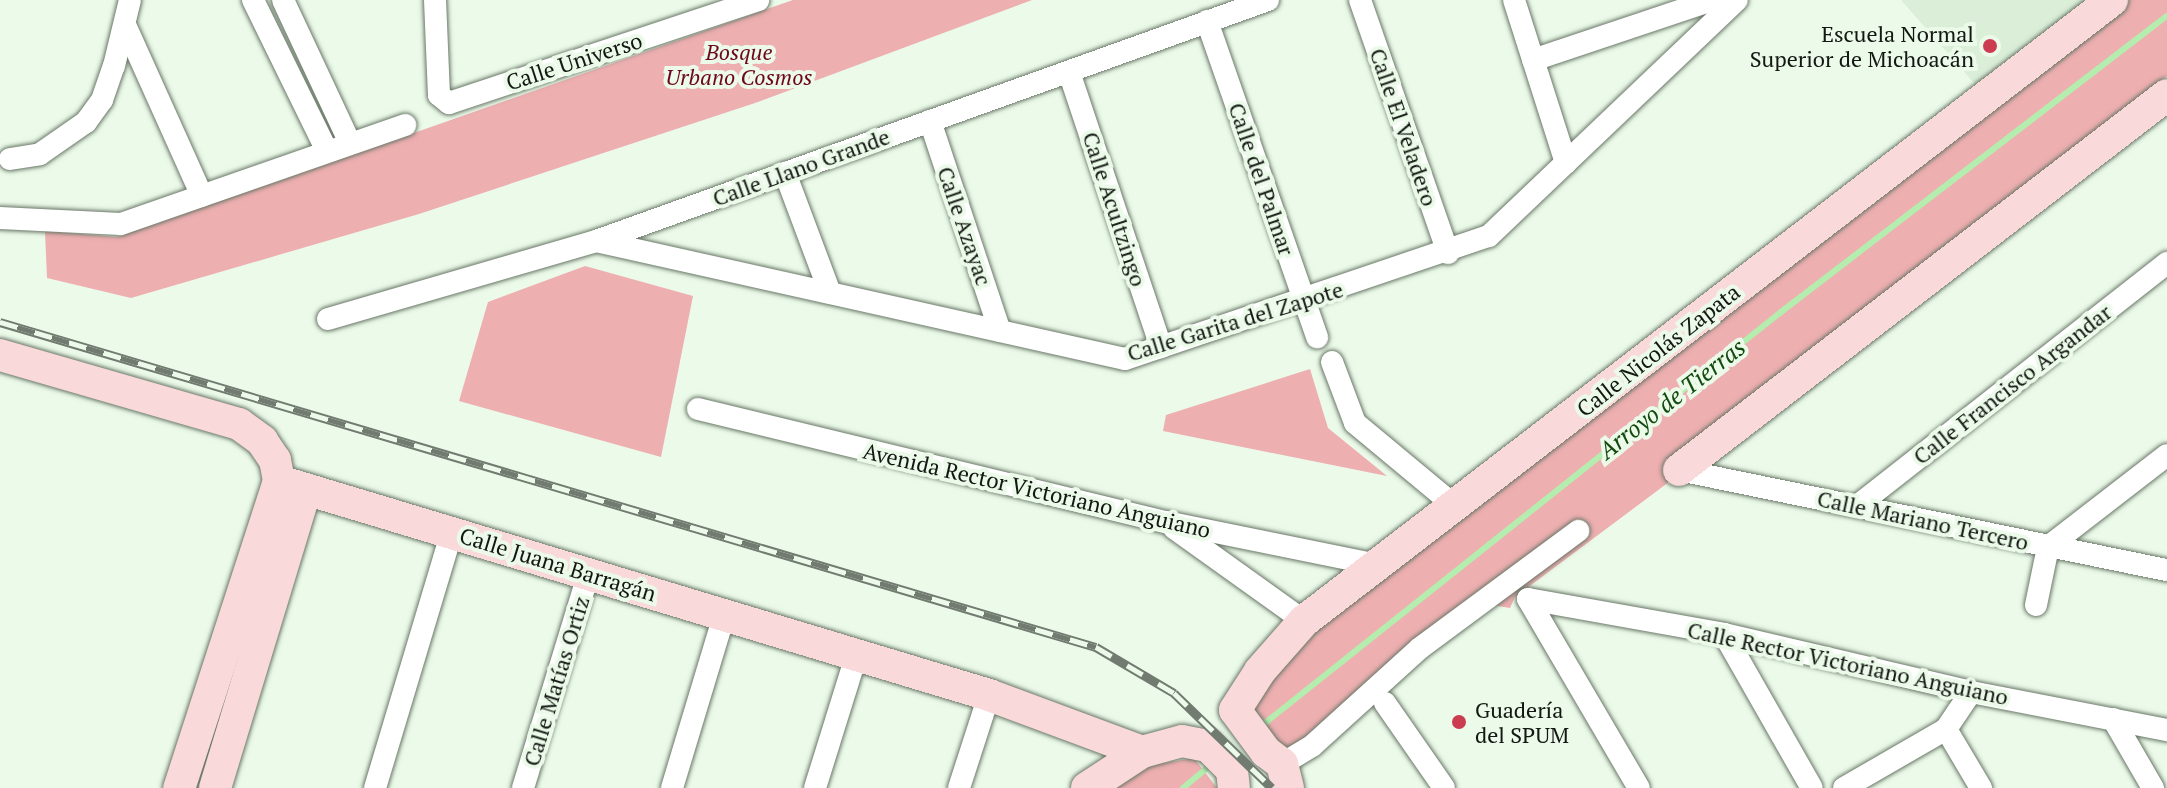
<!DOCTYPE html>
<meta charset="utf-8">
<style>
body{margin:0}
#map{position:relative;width:2167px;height:788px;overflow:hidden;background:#ebfae9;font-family:"PT Serif",serif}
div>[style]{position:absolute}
.built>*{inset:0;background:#dbefd8}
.green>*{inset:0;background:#eeafb1}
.stream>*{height:6px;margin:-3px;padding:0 3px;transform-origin:3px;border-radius:3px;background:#b4edae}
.roads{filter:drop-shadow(0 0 2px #697767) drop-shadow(0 0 2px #697767)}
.street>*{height:22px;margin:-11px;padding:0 11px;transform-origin:11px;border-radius:11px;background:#fff}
.secondary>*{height:32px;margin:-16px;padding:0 16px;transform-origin:16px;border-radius:16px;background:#fad9db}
.rail>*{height:9px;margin-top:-4.5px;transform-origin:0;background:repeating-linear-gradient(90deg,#ebfae9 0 18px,#717b70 0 36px);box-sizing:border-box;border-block:2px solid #717b70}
.dots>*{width:22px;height:22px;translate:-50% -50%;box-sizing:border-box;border:4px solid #ebfae9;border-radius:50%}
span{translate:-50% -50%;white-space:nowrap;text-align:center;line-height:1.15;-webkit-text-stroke:8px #ebfae9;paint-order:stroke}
.poi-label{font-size:22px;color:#131812}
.right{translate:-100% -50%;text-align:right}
.left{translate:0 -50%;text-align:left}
.park-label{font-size:22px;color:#6e061f;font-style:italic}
.street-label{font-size:22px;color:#131812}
.water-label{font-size:24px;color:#124a0e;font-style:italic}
</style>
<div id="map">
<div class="built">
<div style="clip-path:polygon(1901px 0,2098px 0,1981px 91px)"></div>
</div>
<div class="green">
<div style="clip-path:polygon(793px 0,1032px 0,755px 103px,419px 214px,131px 298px,47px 278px,45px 231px,117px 237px)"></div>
<div style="clip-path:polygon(2129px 0,2167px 0,2167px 76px,1675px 456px,1673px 479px,1515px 597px,1510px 608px,1492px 605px,1291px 755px,1249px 725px,1255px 685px,1308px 632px)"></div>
<div style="clip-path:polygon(585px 266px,693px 296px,661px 457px,459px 401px,488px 302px)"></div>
<div style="clip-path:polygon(1310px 369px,1328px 428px,1387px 476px,1163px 431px,1166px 415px)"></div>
<div style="clip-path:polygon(1194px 758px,1217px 788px,1117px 788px,1146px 766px)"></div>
</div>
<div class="stream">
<div style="left:1260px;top:727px;width:666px;rotate:-38.54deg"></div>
<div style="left:1781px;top:312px;width:486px;rotate:-37.5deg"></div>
<div style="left:1183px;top:788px;width:39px;rotate:-40deg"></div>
</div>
<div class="roads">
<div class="street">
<div style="left:253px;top:0;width:168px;rotate:63.9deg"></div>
<div style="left:283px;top:0;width:158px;rotate:64.9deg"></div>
<div style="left:435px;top:0;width:95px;rotate:87.6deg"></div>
<div style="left:439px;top:95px;width:13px;rotate:39deg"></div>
<div style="left:449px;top:103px;width:326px;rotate:-18.4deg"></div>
<div style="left:1360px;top:0;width:268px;rotate:70.8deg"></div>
<div style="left:1514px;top:0;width:171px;rotate:72.3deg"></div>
<div style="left:1207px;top:21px;width:335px;rotate:70.8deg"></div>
<div style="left:126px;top:27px;width:185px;rotate:65.8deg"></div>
<div style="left:1533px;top:60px;width:189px;rotate:-18.5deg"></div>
<div style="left:1069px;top:72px;width:290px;rotate:71.5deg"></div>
<div style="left:930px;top:121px;width:221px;rotate:71.6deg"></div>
<div style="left:10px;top:159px;width:30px;rotate:-9deg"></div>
<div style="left:40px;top:154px;width:56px;rotate:-34.8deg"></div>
<div style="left:86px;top:122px;width:27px;rotate:-54deg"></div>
<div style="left:102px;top:100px;width:36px;rotate:-71deg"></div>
<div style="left:114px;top:66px;width:68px;rotate:-76.4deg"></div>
<div style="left:785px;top:173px;width:128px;rotate:69.4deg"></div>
<div style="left:0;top:218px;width:121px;rotate:2.8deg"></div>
<div style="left:121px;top:224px;width:301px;rotate:-19.2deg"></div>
<div style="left:596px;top:241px;width:542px;rotate:12.57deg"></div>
<div style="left:1125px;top:359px;width:384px;rotate:-18.7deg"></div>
<div style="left:1489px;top:236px;width:342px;rotate:-43.6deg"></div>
<div style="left:328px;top:319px;width:279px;rotate:-16.2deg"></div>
<div style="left:596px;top:241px;width:714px;rotate:-19.73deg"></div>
<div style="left:1332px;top:362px;width:65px;rotate:69.3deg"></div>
<div style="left:1355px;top:423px;width:131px;rotate:39.7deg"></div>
<div style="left:698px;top:409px;width:481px;rotate:13.6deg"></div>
<div style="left:1166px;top:522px;width:216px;rotate:11.5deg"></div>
<div style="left:1679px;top:470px;width:498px;rotate:11.6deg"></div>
<div style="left:1857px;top:506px;width:394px;rotate:-38.1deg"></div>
<div style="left:1174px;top:528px;width:160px;rotate:35.6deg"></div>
<div style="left:1528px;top:599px;width:199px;rotate:10.1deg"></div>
<div style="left:1724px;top:634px;width:254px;rotate:13.2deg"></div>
<div style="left:1971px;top:692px;width:200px;rotate:11deg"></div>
<div style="left:1528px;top:599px;width:219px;rotate:59.6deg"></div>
<div style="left:2036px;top:605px;width:59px;rotate:-78.3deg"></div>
<div style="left:2048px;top:547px;width:150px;rotate:-37.7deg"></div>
<div style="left:1724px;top:634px;width:177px;rotate:60.3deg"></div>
<div style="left:1971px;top:692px;width:45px;rotate:124deg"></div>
<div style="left:1946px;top:729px;width:69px;rotate:59.3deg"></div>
<div style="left:1385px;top:703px;width:103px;rotate:55.2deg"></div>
<div style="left:2113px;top:719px;width:80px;rotate:59.9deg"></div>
<div style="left:1282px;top:764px;width:35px;rotate:-31deg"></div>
<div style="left:1312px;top:746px;width:146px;rotate:-42.2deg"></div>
<div style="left:1420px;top:648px;width:197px;rotate:-36.5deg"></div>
<div style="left:375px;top:788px;width:267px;rotate:-73.3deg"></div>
<div style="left:523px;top:788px;width:223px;rotate:-73deg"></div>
<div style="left:672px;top:788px;width:183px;rotate:-73.2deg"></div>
<div style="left:815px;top:788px;width:138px;rotate:-72.7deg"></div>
<div style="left:959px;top:788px;width:98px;rotate:-72.1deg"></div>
<div style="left:1844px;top:788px;width:118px;rotate:-30deg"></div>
</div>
<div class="secondary">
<div style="left:0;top:355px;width:249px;rotate:16.1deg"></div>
<div style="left:239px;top:424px;width:29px;rotate:36deg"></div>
<div style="left:262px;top:441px;width:23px;rotate:56deg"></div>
<div style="left:275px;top:460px;width:21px;rotate:79deg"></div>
<div style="left:279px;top:481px;width:323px;rotate:108deg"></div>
<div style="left:1679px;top:470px;width:615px;rotate:-37.54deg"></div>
<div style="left:279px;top:481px;width:742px;rotate:16.77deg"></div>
<div style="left:989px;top:695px;width:163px;rotate:20.4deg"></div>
<div style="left:215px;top:788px;width:310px;rotate:-73.1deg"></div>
<div style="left:1087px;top:788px;width:66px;rotate:-33.2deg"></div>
<div style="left:1142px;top:752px;width:41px;rotate:-15.4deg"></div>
<div style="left:1182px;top:741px;width:26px;rotate:11deg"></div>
<div style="left:1208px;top:746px;width:34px;rotate:45deg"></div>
<div style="left:1232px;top:770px;width:18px;rotate:84deg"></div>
<div style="left:1288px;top:788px;width:25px;rotate:-104deg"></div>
<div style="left:1282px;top:764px;width:20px;rotate:-143deg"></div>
<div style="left:1266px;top:752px;width:52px;rotate:-126.4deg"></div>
<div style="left:1235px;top:710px;width:46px;rotate:-57.3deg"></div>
<div style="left:1260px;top:671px;width:67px;rotate:-48.7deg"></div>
<div style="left:1304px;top:621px;width:1019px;rotate:-37.54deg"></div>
</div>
</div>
<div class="rail">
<div style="left:0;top:322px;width:1143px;rotate:16.52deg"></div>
<div style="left:1096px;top:647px;width:91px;rotate:30.5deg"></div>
<div style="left:1174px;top:693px;width:136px;rotate:44.1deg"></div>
</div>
<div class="dots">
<div style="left:1990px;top:46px;background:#cc3c51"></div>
<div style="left:1459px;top:722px;background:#cc3c51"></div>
</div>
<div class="poi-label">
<span class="right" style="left:1974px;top:46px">Escuela Normal<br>Superior de Michoacán</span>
<span class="left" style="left:1475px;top:722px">Guadería<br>del SPUM</span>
</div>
<div class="park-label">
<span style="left:739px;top:64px">Bosque<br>Urbano Cosmos</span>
</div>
<div class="street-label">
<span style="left:574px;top:61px;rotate:-18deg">Calle Universo</span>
<span style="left:1404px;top:127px;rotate:71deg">Calle El Veladero</span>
<span style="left:801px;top:167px;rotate:-20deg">Calle Llano Grande</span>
<span style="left:1262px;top:179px;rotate:71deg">Calle del Palmar</span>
<span style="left:1115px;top:209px;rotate:72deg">Calle Acultzingo</span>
<span style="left:965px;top:226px;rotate:71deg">Calle Azayac</span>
<span style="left:1235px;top:321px;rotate:-17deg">Calle Garita del Zapote</span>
<span style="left:1658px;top:350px;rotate:-38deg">Calle Nicolás Zapata</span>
<span style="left:2012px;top:384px;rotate:-38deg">Calle Francisco Argandar</span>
<span style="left:1037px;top:490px;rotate:13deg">Avenida Rector Victoriano Anguiano</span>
<span style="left:1923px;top:520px;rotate:12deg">Calle Mariano Tercero</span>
<span style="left:558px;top:564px;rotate:17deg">Calle Juana Barragán</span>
<span style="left:1848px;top:663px;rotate:12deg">Calle Rector Victoriano Anguiano</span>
<span style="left:556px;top:681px;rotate:-73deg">Calle Matías Ortiz</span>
</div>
<div class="water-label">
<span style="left:1672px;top:399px;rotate:-38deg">Arroyo de Tierras</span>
</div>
</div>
